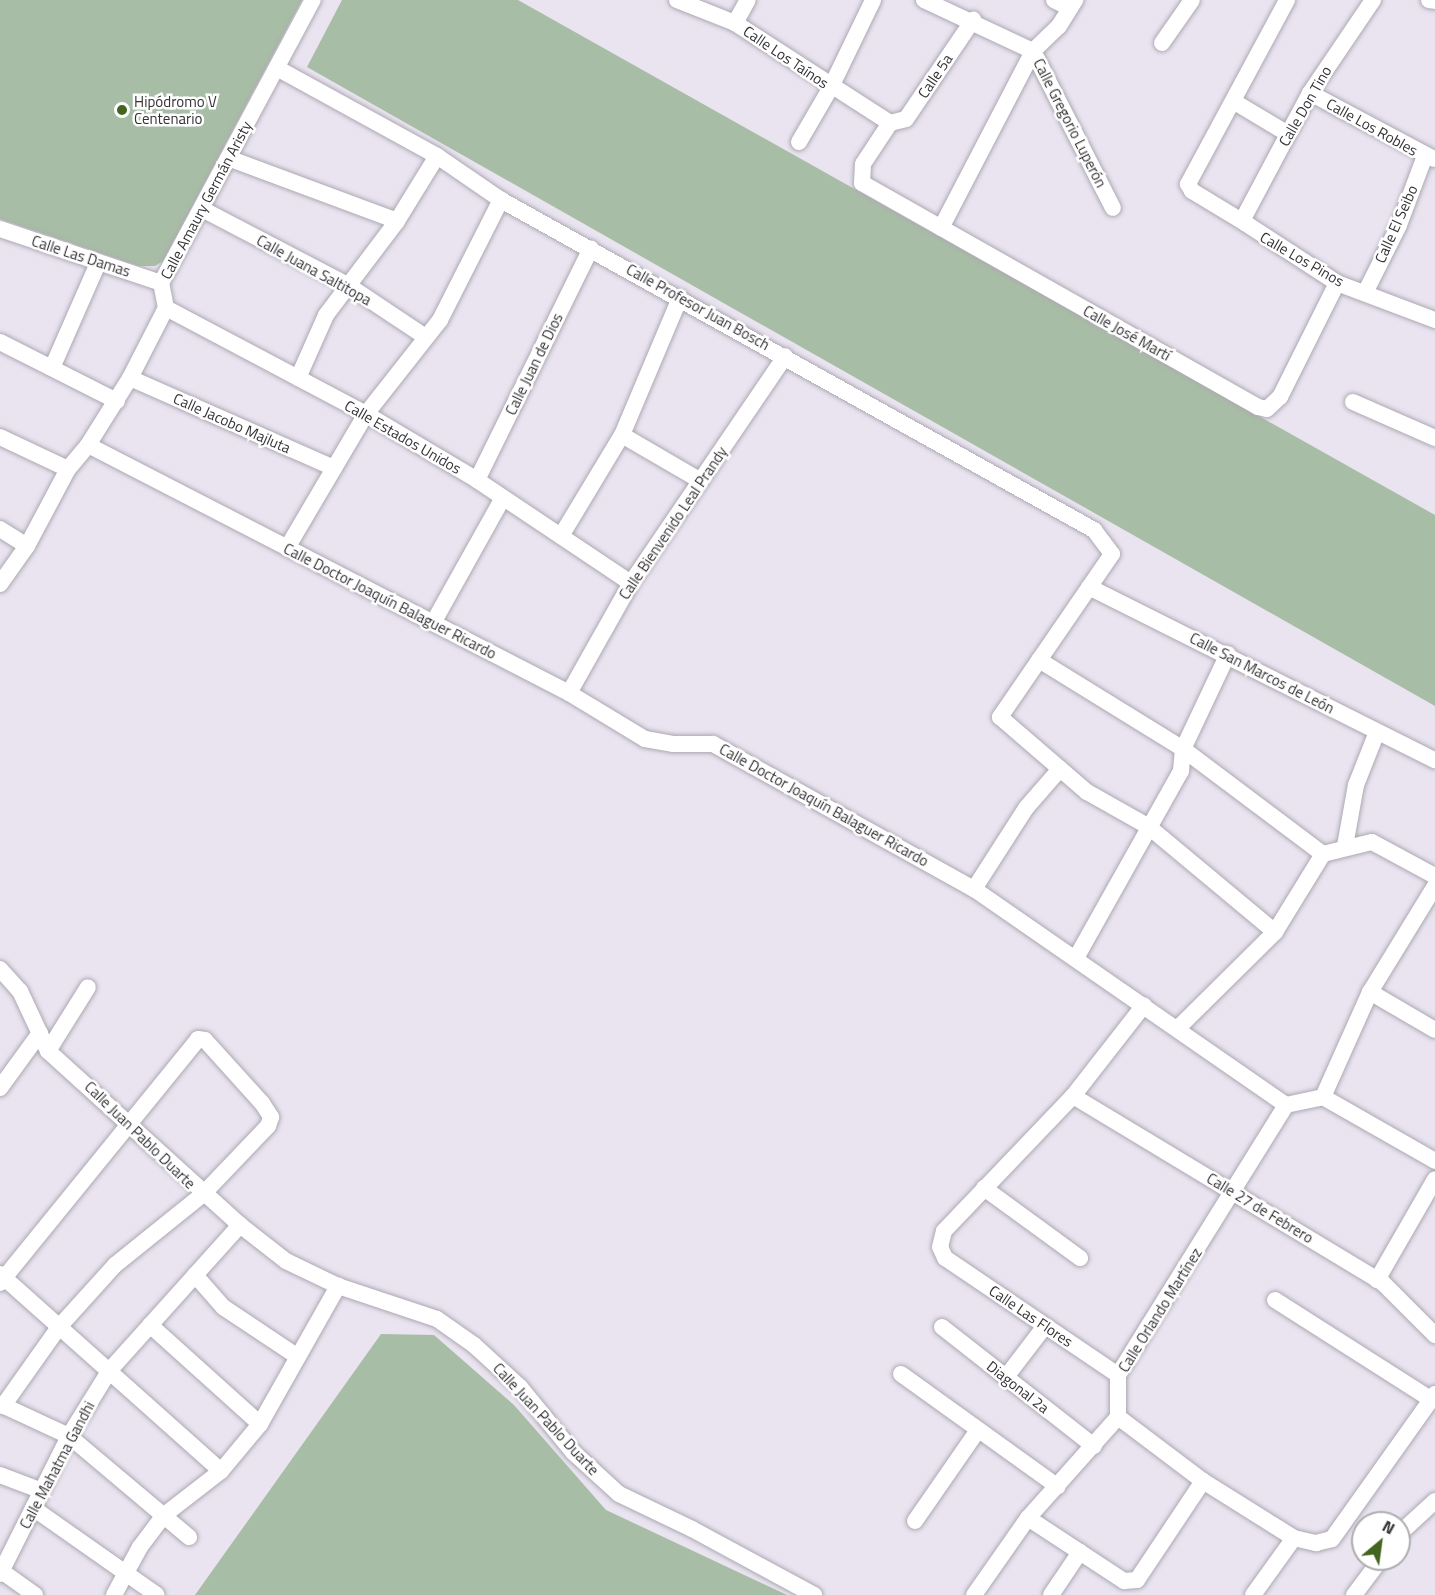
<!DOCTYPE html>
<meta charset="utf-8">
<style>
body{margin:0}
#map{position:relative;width:1435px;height:1595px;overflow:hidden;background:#e9e4f0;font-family:"Titillium Web",sans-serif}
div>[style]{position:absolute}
.green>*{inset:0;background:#a8bda6}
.roads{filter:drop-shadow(0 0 2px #ada8b2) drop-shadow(0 0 2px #ada8b2)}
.street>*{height:16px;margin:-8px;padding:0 8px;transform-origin:8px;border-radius:8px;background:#fff}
.dots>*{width:16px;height:16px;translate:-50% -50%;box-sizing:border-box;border:3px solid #fff;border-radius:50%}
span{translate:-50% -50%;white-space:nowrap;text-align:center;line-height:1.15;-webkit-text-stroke:5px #fff;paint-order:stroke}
.street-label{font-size:15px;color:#343236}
.poi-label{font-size:15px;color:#343236}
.left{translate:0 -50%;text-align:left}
.north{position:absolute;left:1351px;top:1511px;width:60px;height:60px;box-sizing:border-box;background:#fff;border:2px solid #aeadaf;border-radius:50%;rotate:29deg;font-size:16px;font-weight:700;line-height:24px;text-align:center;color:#343236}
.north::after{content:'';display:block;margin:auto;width:21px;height:27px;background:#43651d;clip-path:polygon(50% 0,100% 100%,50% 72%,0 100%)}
</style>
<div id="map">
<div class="green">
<div style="clip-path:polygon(0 0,302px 0,163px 261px,155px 266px,139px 266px,0 219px)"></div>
<div style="clip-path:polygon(342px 0,518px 0,1435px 515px,1435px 706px,307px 67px)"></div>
<div style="clip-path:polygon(381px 1334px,434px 1335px,514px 1405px,606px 1510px,787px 1595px,195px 1595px)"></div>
</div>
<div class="roads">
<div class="street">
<div style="left:677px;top:0;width:62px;rotate:21.6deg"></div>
<div style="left:735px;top:23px;width:184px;rotate:32.8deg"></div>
<div style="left:924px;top:0;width:120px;rotate:25.1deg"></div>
<div style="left:1033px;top:51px;width:176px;rotate:63deg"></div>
<div style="left:1054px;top:0;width:18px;rotate:27deg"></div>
<div style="left:1373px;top:0;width:112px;rotate:124.1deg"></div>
<div style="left:1310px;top:93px;width:140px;rotate:118deg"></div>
<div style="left:1244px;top:217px;width:6px;rotate:81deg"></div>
<div style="left:1245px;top:223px;width:110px;rotate:33.1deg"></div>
<div style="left:1337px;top:283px;width:105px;rotate:20.7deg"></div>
<div style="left:1429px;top:0;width:6px;rotate:9deg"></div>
<div style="left:735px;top:23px;width:26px;rotate:-61deg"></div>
<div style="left:1162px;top:43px;width:52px;rotate:-55.1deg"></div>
<div style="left:277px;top:68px;width:183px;rotate:28.8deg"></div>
<div style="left:437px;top:156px;width:78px;rotate:34.5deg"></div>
<div style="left:501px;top:200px;width:679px;rotate:29.1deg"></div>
<div style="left:1094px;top:530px;width:30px;rotate:53deg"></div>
<div style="left:1112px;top:554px;width:198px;rotate:124.5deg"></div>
<div style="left:1000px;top:717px;width:115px;rotate:40.8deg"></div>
<div style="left:1087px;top:792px;width:71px;rotate:29.4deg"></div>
<div style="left:1149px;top:827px;width:164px;rotate:39.8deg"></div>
<div style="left:1310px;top:93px;width:140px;rotate:28deg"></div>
<div style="left:1233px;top:101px;width:64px;rotate:31deg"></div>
<div style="left:890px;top:123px;width:49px;rotate:123.4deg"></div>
<div style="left:863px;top:164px;width:19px;rotate:93deg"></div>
<div style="left:862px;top:183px;width:455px;rotate:29.5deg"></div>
<div style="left:1258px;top:407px;width:9px;rotate:13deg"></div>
<div style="left:1267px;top:409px;width:18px;rotate:-43deg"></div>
<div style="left:1280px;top:397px;width:127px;rotate:-63.4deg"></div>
<div style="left:890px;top:123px;width:16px;rotate:-14deg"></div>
<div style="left:906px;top:119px;width:120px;rotate:-55.9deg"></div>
<div style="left:799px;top:142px;width:64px;rotate:-59.8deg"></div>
<div style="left:831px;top:87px;width:97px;rotate:-64.2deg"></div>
<div style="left:228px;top:158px;width:180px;rotate:20.4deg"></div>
<div style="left:202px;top:209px;width:166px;rotate:27.6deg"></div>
<div style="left:349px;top:286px;width:90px;rotate:33.7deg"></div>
<div style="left:1245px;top:223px;width:62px;rotate:-148.9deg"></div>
<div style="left:1192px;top:191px;width:8px;rotate:-120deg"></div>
<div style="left:1188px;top:184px;width:209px;rotate:-61.7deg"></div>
<div style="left:941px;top:228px;width:199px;rotate:-62.5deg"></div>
<div style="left:1033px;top:51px;width:36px;rotate:-44deg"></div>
<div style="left:1059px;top:26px;width:31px;rotate:-58deg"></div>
<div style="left:0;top:229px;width:170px;rotate:18.5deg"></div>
<div style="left:1366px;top:291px;width:74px;rotate:-63.4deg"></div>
<div style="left:1399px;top:225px;width:74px;rotate:-69.4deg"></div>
<div style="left:166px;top:308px;width:226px;rotate:27.9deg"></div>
<div style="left:366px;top:414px;width:129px;rotate:30.7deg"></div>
<div style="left:477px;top:480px;width:185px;rotate:33.8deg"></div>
<div style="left:0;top:342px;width:131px;rotate:26.8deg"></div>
<div style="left:52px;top:368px;width:115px;rotate:-66.3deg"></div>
<div style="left:130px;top:378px;width:223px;rotate:23.8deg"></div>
<div style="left:298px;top:378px;width:69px;rotate:-66deg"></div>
<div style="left:326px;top:315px;width:118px;rotate:-52.9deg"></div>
<div style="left:397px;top:221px;width:76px;rotate:-58.4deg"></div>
<div style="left:1353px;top:402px;width:90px;rotate:23.7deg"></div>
<div style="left:622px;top:435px;width:91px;rotate:30.2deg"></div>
<div style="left:0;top:437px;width:75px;rotate:25.2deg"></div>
<div style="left:88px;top:445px;width:541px;rotate:27.28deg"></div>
<div style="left:569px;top:693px;width:89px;rotate:31.2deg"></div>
<div style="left:645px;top:739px;width:28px;rotate:10deg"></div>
<div style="left:673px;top:744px;width:40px"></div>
<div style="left:713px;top:744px;width:299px;rotate:29.1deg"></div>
<div style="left:974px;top:889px;width:379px;rotate:34.7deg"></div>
<div style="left:1286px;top:1105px;width:38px;rotate:-12deg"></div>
<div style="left:1323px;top:1097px;width:129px;rotate:29.7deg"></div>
<div style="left:477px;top:480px;width:258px;rotate:-63.8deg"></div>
<div style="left:0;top:529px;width:32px;rotate:32deg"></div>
<div style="left:561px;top:536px;width:118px;rotate:-58.9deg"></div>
<div style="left:622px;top:435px;width:149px;rotate:-67.1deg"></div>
<div style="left:287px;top:548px;width:156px;rotate:-59.5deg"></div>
<div style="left:366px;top:414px;width:120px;rotate:-51.8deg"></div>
<div style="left:440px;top:320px;width:135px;rotate:-63.1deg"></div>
<div style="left:0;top:584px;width:47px;rotate:-54.6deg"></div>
<div style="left:27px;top:546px;width:87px;rotate:-62deg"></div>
<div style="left:68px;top:469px;width:31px;rotate:-50deg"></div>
<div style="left:88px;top:445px;width:79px;rotate:-57.9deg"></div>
<div style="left:130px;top:378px;width:79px;rotate:-62.8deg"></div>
<div style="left:166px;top:308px;width:25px;rotate:-101deg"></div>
<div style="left:161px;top:283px;width:321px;rotate:-61.8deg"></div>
<div style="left:1089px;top:587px;width:387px;rotate:26.6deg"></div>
<div style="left:433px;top:623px;width:143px;rotate:-60.8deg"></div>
<div style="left:1039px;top:660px;width:169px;rotate:31.7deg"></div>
<div style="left:1183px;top:749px;width:175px;rotate:36.9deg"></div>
<div style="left:569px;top:693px;width:126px;rotate:-60.6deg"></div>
<div style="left:631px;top:583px;width:274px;rotate:-55.8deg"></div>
<div style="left:1345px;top:846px;width:62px;rotate:-79.8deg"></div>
<div style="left:1356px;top:785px;width:57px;rotate:-68.4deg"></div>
<div style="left:974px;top:889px;width:96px;rotate:-57.3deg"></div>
<div style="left:1026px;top:808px;width:52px;rotate:-48.9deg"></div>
<div style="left:1076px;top:958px;width:214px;rotate:-60.7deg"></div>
<div style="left:1181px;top:771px;width:22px;rotate:-85deg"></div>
<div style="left:1183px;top:749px;width:105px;rotate:-64.7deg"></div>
<div style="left:0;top:969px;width:30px;rotate:48deg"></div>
<div style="left:20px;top:991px;width:66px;rotate:65deg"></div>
<div style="left:48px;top:1051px;width:259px;rotate:42.2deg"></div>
<div style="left:240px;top:1225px;width:58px;rotate:38deg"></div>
<div style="left:286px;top:1261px;width:58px;rotate:25.7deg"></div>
<div style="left:338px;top:1286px;width:104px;rotate:18.4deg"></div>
<div style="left:437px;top:1319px;width:45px;rotate:35.1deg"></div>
<div style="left:474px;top:1345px;width:62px;rotate:42.4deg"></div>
<div style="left:520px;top:1387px;width:84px;rotate:50.8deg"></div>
<div style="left:573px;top:1452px;width:62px;rotate:42.4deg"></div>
<div style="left:619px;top:1494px;width:81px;rotate:25.6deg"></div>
<div style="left:692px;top:1529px;width:139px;rotate:28.4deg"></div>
<div style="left:1370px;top:992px;width:75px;rotate:30.3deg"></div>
<div style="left:1178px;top:1028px;width:136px;rotate:-44.7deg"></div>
<div style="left:1275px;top:932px;width:92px;rotate:-58.4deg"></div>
<div style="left:1323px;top:854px;width:50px;rotate:-13.8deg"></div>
<div style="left:1372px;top:842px;width:72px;rotate:28.4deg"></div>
<div style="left:48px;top:1051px;width:75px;rotate:-58deg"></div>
<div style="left:0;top:1088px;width:68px;rotate:-54deg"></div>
<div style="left:1073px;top:1096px;width:362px;rotate:31.1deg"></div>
<div style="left:1383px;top:1283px;width:74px;rotate:45deg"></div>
<div style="left:1323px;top:1097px;width:115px;rotate:-65.9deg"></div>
<div style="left:1370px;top:992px;width:124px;rotate:-58.5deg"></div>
<div style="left:984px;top:1188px;width:119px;rotate:36.1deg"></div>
<div style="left:0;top:1274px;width:296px;rotate:41.7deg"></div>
<div style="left:195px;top:1275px;width:43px;rotate:48.8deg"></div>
<div style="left:223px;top:1307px;width:90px;rotate:33.7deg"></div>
<div style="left:1377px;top:1280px;width:116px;rotate:-60.1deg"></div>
<div style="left:0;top:1283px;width:314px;rotate:-50.9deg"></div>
<div style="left:198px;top:1039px;width:7px;rotate:8deg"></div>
<div style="left:205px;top:1040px;width:85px;rotate:47.9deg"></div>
<div style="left:262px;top:1103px;width:17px;rotate:57deg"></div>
<div style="left:271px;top:1117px;width:9px;rotate:108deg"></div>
<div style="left:268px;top:1126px;width:95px;rotate:133.7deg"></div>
<div style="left:202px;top:1195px;width:112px;rotate:141.2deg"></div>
<div style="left:115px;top:1265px;width:84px;rotate:132.1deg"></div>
<div style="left:59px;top:1327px;width:97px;rotate:125.3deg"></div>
<div style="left:1275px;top:1300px;width:186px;rotate:32.5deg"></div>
<div style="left:150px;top:1325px;width:148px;rotate:42deg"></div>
<div style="left:942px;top:1327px;width:193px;rotate:38.1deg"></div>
<div style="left:901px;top:1374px;width:193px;rotate:35.7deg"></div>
<div style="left:1118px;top:1375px;width:209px;rotate:-145.9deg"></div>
<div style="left:945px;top:1258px;width:12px;rotate:-114deg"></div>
<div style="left:940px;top:1247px;width:16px;rotate:-76deg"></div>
<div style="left:944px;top:1231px;width:187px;rotate:-46.3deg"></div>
<div style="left:1073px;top:1096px;width:115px;rotate:-52deg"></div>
<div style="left:1006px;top:1377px;width:64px;rotate:-52.6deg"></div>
<div style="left:0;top:1404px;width:76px;rotate:24.9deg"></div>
<div style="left:69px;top:1436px;width:157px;rotate:40.1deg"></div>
<div style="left:1118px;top:1417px;width:106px;rotate:37deg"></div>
<div style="left:1203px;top:1481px;width:107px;rotate:32.1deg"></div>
<div style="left:1294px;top:1538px;width:23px;rotate:13deg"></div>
<div style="left:1316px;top:1543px;width:16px;rotate:-14deg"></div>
<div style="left:1332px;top:1539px;width:178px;rotate:-54.6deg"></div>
<div style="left:0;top:1475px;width:45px;rotate:20.9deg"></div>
<div style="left:33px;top:1508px;width:151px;rotate:35.1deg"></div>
<div style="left:1028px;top:1518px;width:115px;rotate:33.3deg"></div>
<div style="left:1124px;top:1581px;width:13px;rotate:-4deg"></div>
<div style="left:1137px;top:1580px;width:119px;rotate:-56.3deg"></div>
<div style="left:915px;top:1521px;width:111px;rotate:-55.3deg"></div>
<div style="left:1399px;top:1534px;width:49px;rotate:-42.5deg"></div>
<div style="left:0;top:1570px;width:43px;rotate:35.5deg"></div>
<div style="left:0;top:1574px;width:154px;rotate:-63.4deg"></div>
<div style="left:69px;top:1436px;width:78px;rotate:-58.2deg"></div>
<div style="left:110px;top:1370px;width:195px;rotate:-48.1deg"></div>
<div style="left:114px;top:1595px;width:55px;rotate:-61.6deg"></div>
<div style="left:140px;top:1547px;width:39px;rotate:-53deg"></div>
<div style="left:163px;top:1516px;width:73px;rotate:-37.8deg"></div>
<div style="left:221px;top:1471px;width:61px;rotate:-50.3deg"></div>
<div style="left:260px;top:1424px;width:159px;rotate:-60.5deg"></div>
<div style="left:974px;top:1595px;width:94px;rotate:-55deg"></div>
<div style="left:1028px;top:1518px;width:135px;rotate:-48.3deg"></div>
<div style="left:1118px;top:1417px;width:42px;rotate:-90deg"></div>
<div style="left:1118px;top:1375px;width:318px;rotate:-58.1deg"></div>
<div style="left:1051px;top:1595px;width:52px;rotate:-56deg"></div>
<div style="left:1253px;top:1595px;width:70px;rotate:-54.3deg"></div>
<div style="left:1354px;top:1595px;width:45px;rotate:-53.1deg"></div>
</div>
</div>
<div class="dots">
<div style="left:122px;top:110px;background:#43651d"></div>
</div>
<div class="street-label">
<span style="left:786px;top:57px;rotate:34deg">Calle Los Taínos</span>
<span style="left:935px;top:76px;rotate:-56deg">Calle 5a</span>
<span style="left:1305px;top:106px;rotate:-60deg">Calle Don Tino</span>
<span style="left:1070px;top:123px;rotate:63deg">Calle Gregorio Luperón</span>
<span style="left:1372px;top:127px;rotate:29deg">Calle Los Robles</span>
<span style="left:206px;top:200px;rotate:-62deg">Calle Amaury Germán Aristy</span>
<span style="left:1396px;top:224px;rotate:-66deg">Calle El Seibo</span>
<span style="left:81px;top:256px;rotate:18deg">Calle Las Damas</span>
<span style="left:1302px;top:259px;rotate:30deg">Calle Los Pinos</span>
<span style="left:314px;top:270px;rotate:29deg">Calle Juana Saltitopa</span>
<span style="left:698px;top:307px;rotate:29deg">Calle Profesor Juan Bosch</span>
<span style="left:1127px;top:333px;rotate:29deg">Calle José Martí</span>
<span style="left:534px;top:364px;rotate:-64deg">Calle Juan de Dios</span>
<span style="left:232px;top:423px;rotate:24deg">Calle Jacobo Majluta</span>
<span style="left:403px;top:437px;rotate:30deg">Calle Estados Unidos</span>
<span style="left:673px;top:523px;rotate:-56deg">Calle Bienvenido Leal Prandy</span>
<span style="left:390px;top:601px;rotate:27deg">Calle Doctor Joaquín Balaguer Ricardo</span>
<span style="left:1262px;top:673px;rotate:27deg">Calle San Marcos de León</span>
<span style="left:824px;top:805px;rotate:29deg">Calle Doctor Joaquín Balaguer Ricardo</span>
<span style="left:140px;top:1135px;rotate:44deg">Calle Juan Pablo Duarte</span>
<span style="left:1260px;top:1208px;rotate:31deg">Calle 27 de Febrero</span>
<span style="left:1160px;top:1310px;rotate:-58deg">Calle Orlando Martínez</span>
<span style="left:1031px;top:1316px;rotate:34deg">Calle Las Flores</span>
<span style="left:1018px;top:1387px;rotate:38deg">Diagonal 2a</span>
<span style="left:546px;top:1419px;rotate:47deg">Calle Juan Pablo Duarte</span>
<span style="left:57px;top:1465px;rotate:-62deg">Calle Mahatma Gandhi</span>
</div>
<div class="poi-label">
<span class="left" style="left:134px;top:110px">Hipódromo V<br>Centenario</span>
</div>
<div class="north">N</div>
</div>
